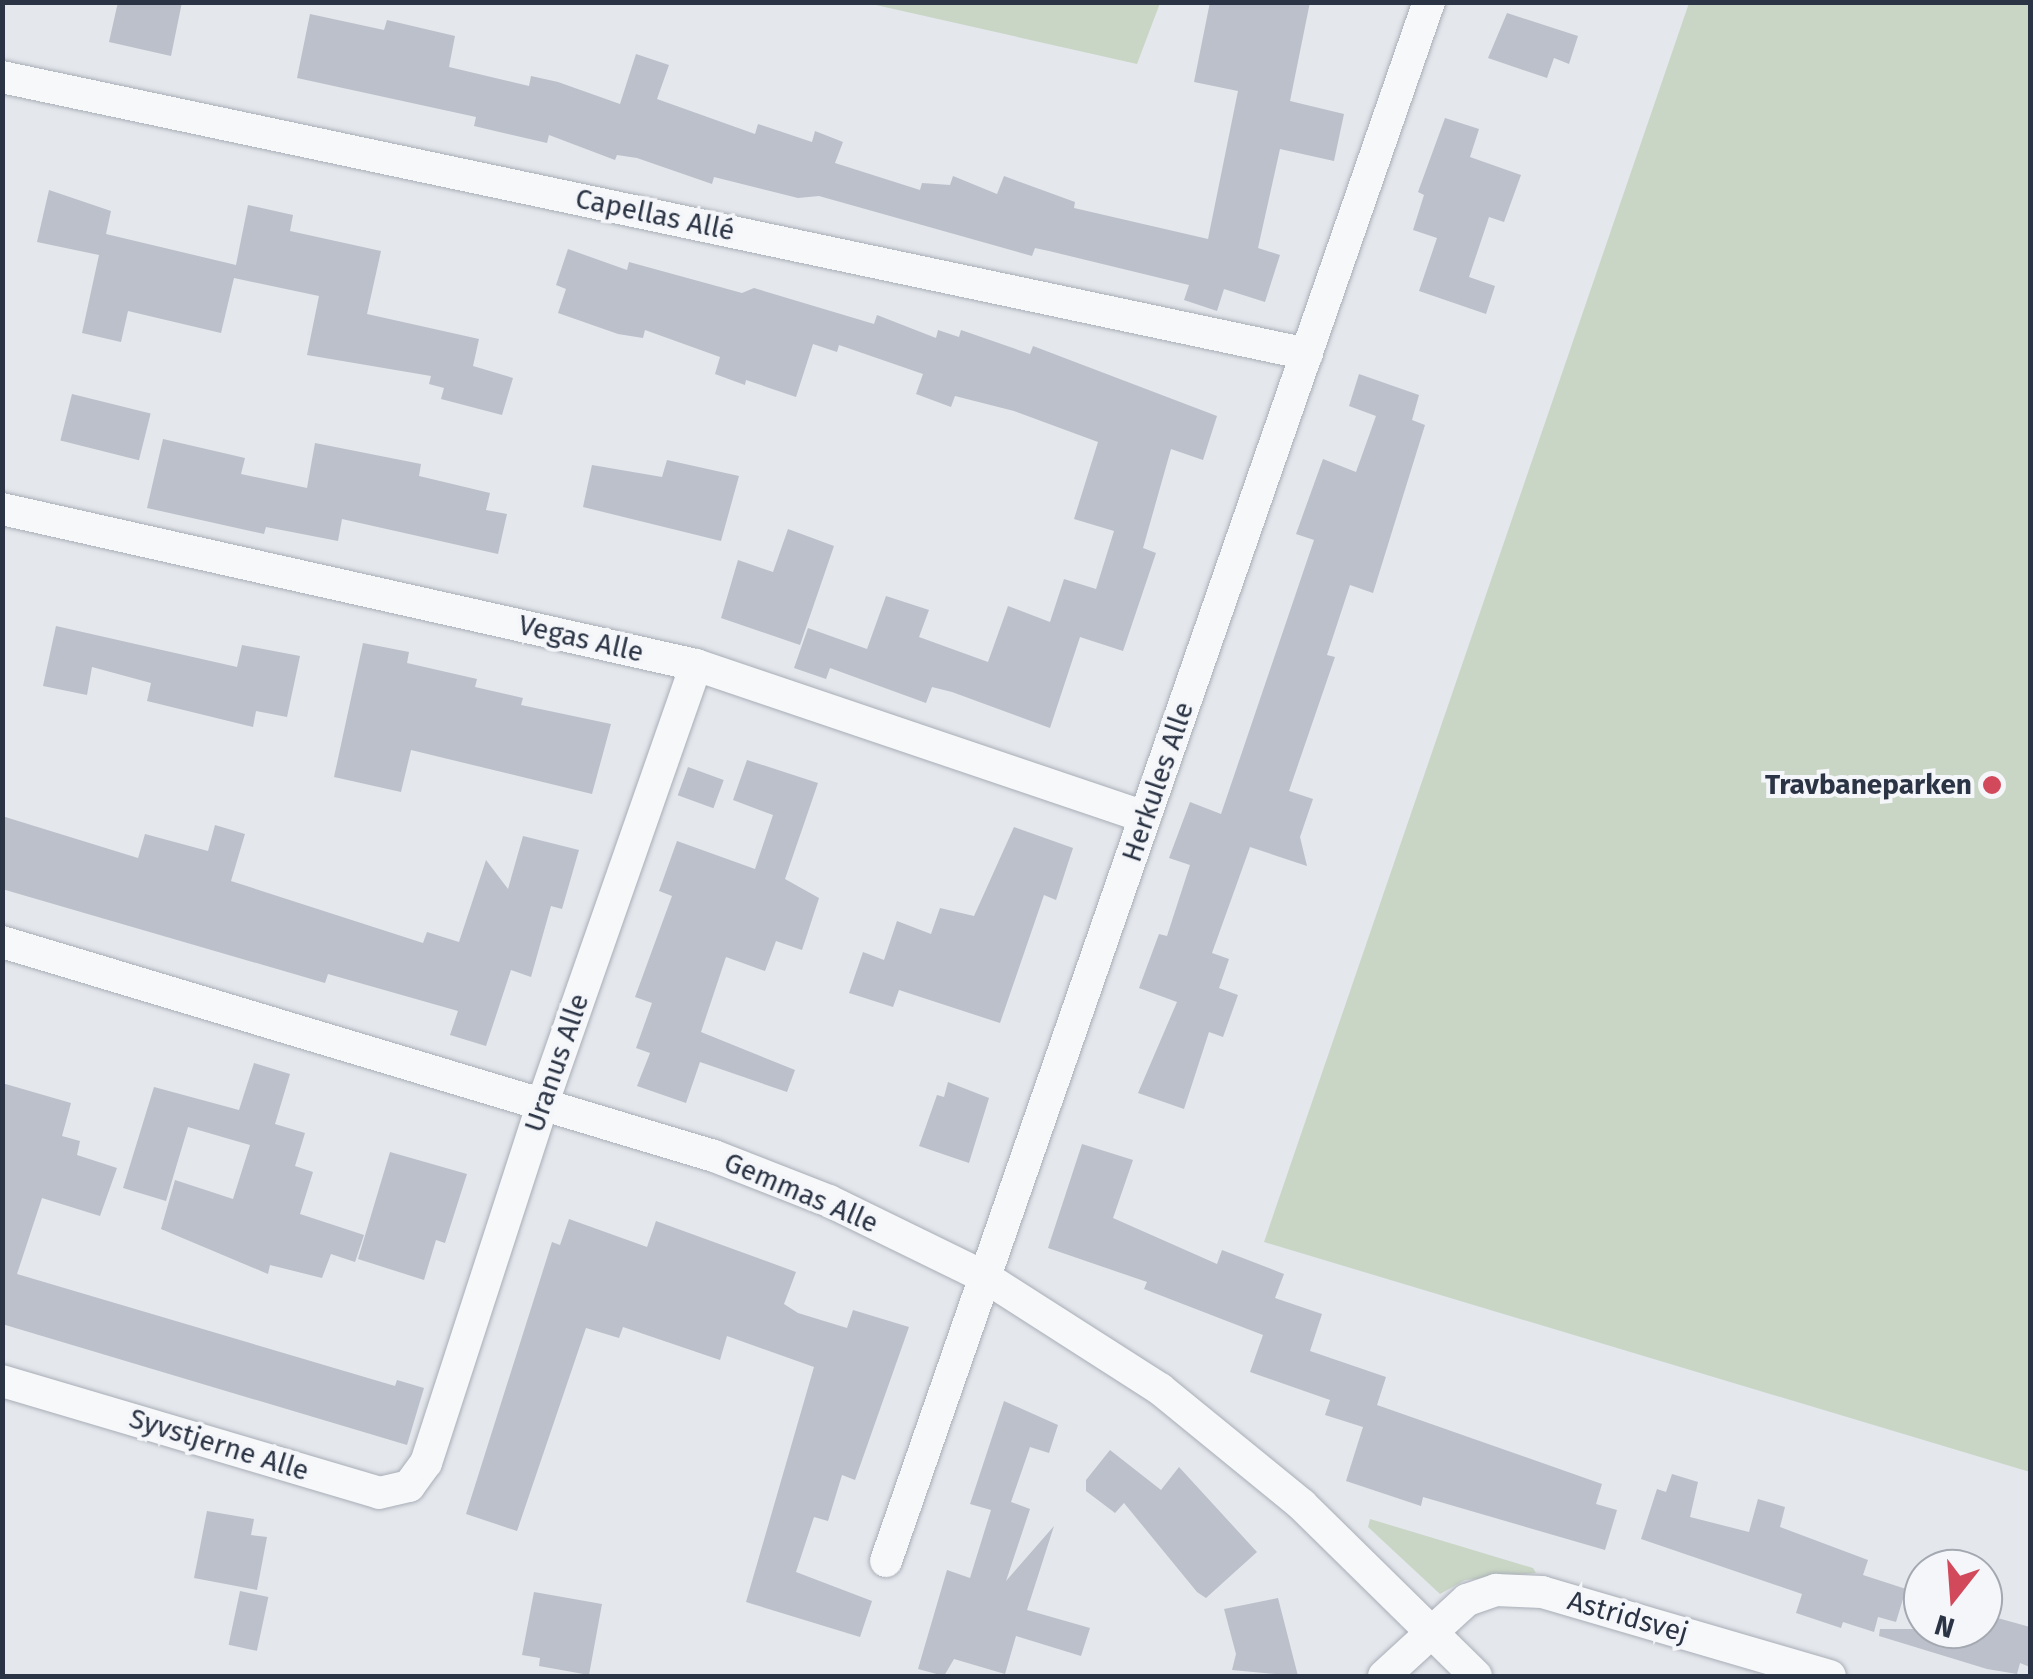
<!DOCTYPE html>
<meta charset="utf-8">
<style>
body{margin:0}
#map{position:relative;width:2033px;height:1679px;overflow:hidden;background:#e4e7ec;font-family:"Fira Sans",sans-serif}
div>[style]{position:absolute}
.green>*{inset:0;background:#c9d6c5}
.building>*{inset:0;background:#bbc0ca;transform-origin:0 0}
.roads{filter:drop-shadow(0 0 2px #a9aeb7) drop-shadow(0 0 2px #a9aeb7)}
.street>*{height:32px;margin:-16px;padding:0 16px;transform-origin:16px;border-radius:16px;background:#f7f8fa}
.dots>*{width:28px;height:28px;translate:-50% -50%;box-sizing:border-box;border:5px solid #f4f6f9;border-radius:50%}
span{translate:-50% -50%;white-space:nowrap;text-align:center;line-height:1.15;-webkit-text-stroke:8px #f4f6f9;paint-order:stroke}
.street-label{font-size:28px;color:#2b3445}
.poi-label{font-size:28px;color:#2b3445;font-weight:700}
.right{translate:-100% -50%;text-align:right}
.frame{position:absolute;inset:0;border:5px solid #2b3445;pointer-events:none}
.north{position:absolute;left:1903px;top:1549px;width:100px;height:100px;box-sizing:border-box;background:#f4f6f9;border:2px solid #a4a8b1;border-radius:50%;rotate:197deg;font-size:28px;font-weight:700;line-height:40px;text-align:center;color:#2b3445}
.north::after{content:'';display:block;margin:auto;width:35px;height:45px;background:#d1495b;clip-path:polygon(50% 0,100% 100%,50% 72%,0 100%)}
</style>
<div id="map">
<div class="green">
<div style="clip-path:polygon(867px 3px,1160px 2px,1160px 3px,1137px 64px)"></div>
<div style="clip-path:polygon(1689px 3px,2030px 3px,2030px 1472px,1264px 1242px)"></div>
<div style="clip-path:polygon(1370px 1519px,1533px 1568px,1536px 1573px,1465px 1580px,1440px 1594px,1368px 1527px)"></div>
</div>
<div class="building">
<div style="clip-path:polygon(118px 2px,182px 2px,171px 56px,109px 42px)"></div>
<div style="clip-path:polygon(1210px 2px,1310px 2px,1290px 101px,1344px 114px,1334px 161px,1280px 149px,1258px 248px,1280px 255px,1265px 302px,1224px 289px,1217px 311px,1184px 300px,1189px 285px,1049px 251px,1035px 248px,1032px 256px,819px 196px,798px 198px,714px 177px,712px 184px,637px 158px,617px 155px,615px 160px,549px 135px,547px 143px,474px 126px,476px 117px,297px 78px,310px 14px,384px 30px,387px 20px,455px 36px,449px 67px,529px 86px,531px 76px,558px 82px,620px 104px,636px 54px,669px 65px,657px 99px,755px 134px,758px 124px,812px 142px,815px 131px,843px 142px,835px 163px,920px 190px,922px 183px,950px 185px,953px 176px,997px 194px,1004px 176px,1075px 202px,1074px 208px,1208px 239px,1238px 91px,1194px 82px)"></div>
<div style="clip-path:polygon(1507px 13px,1578px 36px,1569px 64px,1554px 58px,1547px 78px,1488px 58px)"></div>
<div style="clip-path:polygon(1445px 118px,1479px 129px,1470px 157px,1521px 175px,1504px 222px,1489px 217px,1469px 277px,1495px 286px,1486px 314px,1419px 291px,1437px 238px,1413px 230px,1424px 195px,1418px 192px)"></div>
<div style="clip-path:polygon(49px 190px,111px 211px,106px 234px,236px 265px,248px 205px,293px 215px,290px 231px,381px 251px,367px 314px,479px 339px,473px 366px,513px 378px,502px 415px,441px 399px,444px 388px,429px 384px,431px 376px,307px 355px,319px 296px,234px 278px,221px 333px,128px 311px,121px 342px,82px 333px,99px 255px,37px 242px)"></div>
<div style="clip-path:polygon(568px 249px,627px 270px,629px 262px,742px 293px,754px 288px,874px 324px,877px 315px,936px 338px,938px 330px,959px 337px,961px 330px,1030px 354px,1033px 346px,1217px 416px,1203px 460px,1171px 449px,1143px 548px,1156px 553px,1123px 651px,1080px 637px,1050px 728px,952px 692px,932px 687px,926px 703px,830px 668px,826px 679px,794px 668px,808px 628px,867px 649px,886px 596px,929px 610px,919px 637px,988px 662px,1008px 606px,1050px 622px,1064px 579px,1096px 589px,1114px 531px,1074px 519px,1098px 442px,1014px 411px,955px 396px,951px 407px,916px 394px,923px 374px,839px 345px,837px 352px,813px 344px,796px 397px,746px 380px,745px 385px,715px 374px,720px 357px,645px 330px,643px 338px,618px 334px,558px 313px,566px 289px,556px 285px)"></div>
<div style="clip-path:polygon(1359px 374px,1419px 395px,1412px 420px,1425px 425px,1373px 593px,1350px 585px,1327px 655px,1335px 657px,1289px 791px,1313px 799px,1300px 837px,1307px 866px,1250px 847px,1212px 953px,1229px 959px,1219px 988px,1238px 995px,1223px 1037px,1209px 1032px,1184px 1109px,1138px 1093px,1177px 1002px,1139px 988px,1159px 934px,1167px 936px,1190px 865px,1169px 858px,1190px 802px,1221px 814px,1314px 540px,1296px 534px,1323px 459px,1356px 472px,1376px 416px,1349px 406px)"></div>
<div style="left:72px;top:394px;width:81px;height:48px;rotate:14deg"></div>
<div style="clip-path:polygon(163px 439px,245px 458px,241px 474px,307px 488px,315px 443px,421px 464px,419px 476px,490px 493px,486px 510px,507px 514px,498px 554px,342px 519px,338px 541px,266px 527px,264px 534px,147px 508px)"></div>
<div style="clip-path:polygon(667px 460px,739px 476px,721px 541px,583px 507px,592px 465px,662px 477px)"></div>
<div style="clip-path:polygon(788px 529px,834px 546px,800px 645px,721px 618px,738px 560px,773px 572px)"></div>
<div style="clip-path:polygon(56px 626px,237px 667px,242px 645px,300px 656px,287px 717px,256px 711px,253px 727px,147px 701px,151px 683px,92px 667px,87px 695px,43px 686px)"></div>
<div style="clip-path:polygon(363px 643px,409px 652px,407px 663px,477px 679px,475px 687px,523px 698px,521px 705px,611px 724px,592px 794px,411px 750px,401px 792px,334px 777px)"></div>
<div style="clip-path:polygon(747px 760px,818px 783px,785px 879px,819px 898px,802px 950px,776px 941px,765px 971px,726px 957px,701px 1032px,795px 1070px,787px 1092px,700px 1062px,686px 1103px,637px 1086px,650px 1053px,636px 1048px,652px 1003px,635px 997px,672px 896px,659px 891px,677px 841px,755px 869px,773px 815px,733px 800px)"></div>
<div style="left:688px;top:767px;width:38px;height:30px;rotate:20deg"></div>
<div style="clip-path:polygon(2px 816px,138px 858px,145px 834px,208px 851px,215px 825px,245px 834px,231px 881px,423px 943px,427px 932px,459px 942px,486px 860px,508px 889px,523px 836px,579px 850px,562px 909px,551px 906px,531px 977px,511px 970px,486px 1046px,450px 1035px,458px 1011px,328px 974px,325px 983px,2px 889px)"></div>
<div style="clip-path:polygon(1014px 827px,1073px 848px,1056px 900px,1044px 895px,1000px 1023px,899px 990px,893px 1007px,849px 993px,863px 952px,884px 960px,897px 921px,931px 934px,940px 908px,974px 916px)"></div>
<div style="clip-path:polygon(254px 1063px,290px 1074px,275px 1124px,305px 1133px,295px 1166px,313px 1172px,300px 1214px,364px 1235px,355px 1262px,331px 1254px,322px 1278px,270px 1265px,268px 1274px,161px 1229px,175px 1180px,233px 1199px,250px 1145px,188px 1127px,166px 1201px,123px 1188px,154px 1087px,239px 1110px)"></div>
<div style="clip-path:polygon(948px 1082px,989px 1098px,969px 1163px,919px 1146px,937px 1095px,944px 1097px)"></div>
<div style="clip-path:polygon(2px 1083px,71px 1103px,62px 1136px,80px 1141px,77px 1155px,117px 1168px,100px 1216px,42px 1198px,17px 1274px,395px 1386px,397px 1380px,424px 1388px,407px 1445px,2px 1324px)"></div>
<div style="clip-path:polygon(1082px 1144px,1133px 1160px,1113px 1218px,1217px 1264px,1222px 1250px,1284px 1274px,1275px 1298px,1322px 1314px,1310px 1351px,1386px 1377px,1377px 1405px,1602px 1484px,1596px 1504px,1617px 1510px,1605px 1550px,1423px 1497px,1421px 1506px,1346px 1481px,1363px 1427px,1325px 1415px,1330px 1400px,1250px 1372px,1263px 1335px,1144px 1289px,1147px 1282px,1048px 1248px)"></div>
<div style="clip-path:polygon(390px 1152px,467px 1174px,445px 1243px,436px 1240px,424px 1280px,358px 1259px)"></div>
<div style="clip-path:polygon(569px 1219px,647px 1247px,656px 1221px,796px 1272px,784px 1304px,798px 1313px,847px 1328px,853px 1310px,909px 1327px,855px 1480px,842px 1475px,828px 1521px,814px 1517px,796px 1572px,872px 1601px,860px 1637px,746px 1602px,814px 1367px,727px 1336px,720px 1360px,623px 1327px,619px 1338px,586px 1328px,517px 1531px,466px 1514px,552px 1242px,560px 1245px)"></div>
<div style="clip-path:polygon(1004px 1401px,1058px 1425px,1049px 1453px,1030px 1447px,1011px 1502px,1030px 1509px,1006px 1581px,1054px 1526px,1027px 1610px,1090px 1628px,1081px 1656px,1016px 1636px,1005px 1674px,954px 1659px,944px 1676px,918px 1669px,947px 1570px,970px 1578px,991px 1510px,970px 1504px)"></div>
<div style="clip-path:polygon(1110px 1450px,1161px 1490px,1179px 1467px,1257px 1552px,1206px 1598px,1197px 1592px,1124px 1503px,1115px 1513px,1086px 1491px,1086px 1480px)"></div>
<div style="clip-path:polygon(1672px 1474px,1698px 1482px,1690px 1517px,1749px 1532px,1758px 1499px,1785px 1507px,1780px 1527px,1868px 1560px,1863px 1575px,1906px 1589px,1896px 1622px,1878px 1617px,1874px 1632px,1843px 1622px,1841px 1628px,1796px 1613px,1802px 1594px,1641px 1539px,1657px 1489px,1666px 1492px)"></div>
<div style="clip-path:polygon(207px 1511px,254px 1519px,251px 1535px,267px 1537px,257px 1590px,194px 1578px)"></div>
<div style="left:240px;top:1591px;width:29px;height:55px;rotate:12deg"></div>
<div style="clip-path:polygon(534px 1592px,602px 1604px,589px 1675px,539px 1666px,540px 1658px,522px 1655px)"></div>
<div style="clip-path:polygon(1278px 1598px,1298px 1676px,1232px 1670px,1236px 1654px,1224px 1609px)"></div>
<div style="clip-path:polygon(1983px 1614px,2030px 1627px,2030px 1667px,2020px 1663px,2017px 1674px,1987px 1669px,1879px 1636px,1880px 1629px,1983px 1629px)"></div>
</div>
<div class="roads">
<div class="street">
<div style="left:2px;top:77px;width:1334px;rotate:11.98deg"></div>
<div style="left:2px;top:509px;width:711px;rotate:12.67deg"></div>
<div style="left:696px;top:665px;width:474px;rotate:18.7deg"></div>
<div style="left:2px;top:942px;width:743px;rotate:16.73deg"></div>
<div style="left:714px;top:1156px;width:123px;rotate:21.4deg"></div>
<div style="left:829px;top:1201px;width:174px;rotate:26deg"></div>
<div style="left:985px;top:1277px;width:208px;rotate:32.6deg"></div>
<div style="left:1160px;top:1389px;width:183px;rotate:39.2deg"></div>
<div style="left:1302px;top:1505px;width:244px;rotate:44.5deg"></div>
<div style="left:2px;top:1381px;width:393px;rotate:16.5deg"></div>
<div style="left:379px;top:1493px;width:31px;rotate:-13deg"></div>
<div style="left:409px;top:1486px;width:29px;rotate:-54deg"></div>
<div style="left:426px;top:1463px;width:379px;rotate:-72deg"></div>
<div style="left:543px;top:1102px;width:463px;rotate:-70.7deg"></div>
<div style="left:886px;top:1561px;width:1651px;rotate:-70.8deg"></div>
<div style="left:1384px;top:1676px;width:113px;rotate:-42.5deg"></div>
<div style="left:1467px;top:1600px;width:31px;rotate:-19deg"></div>
<div style="left:1496px;top:1590px;width:46px;rotate:2.5deg"></div>
<div style="left:1542px;top:1592px;width:300px;rotate:16.3deg"></div>
</div>
</div>
<div class="dots">
<div style="left:1992px;top:785px;background:#d1495b"></div>
</div>
<div class="street-label">
<span style="left:655px;top:215px;rotate:12deg">Capellas Allé</span>
<span style="left:581px;top:639px;rotate:13deg">Vegas Alle</span>
<span style="left:1158px;top:782px;rotate:-71deg">Herkules Alle</span>
<span style="left:557px;top:1063px;rotate:-71deg">Uranus Alle</span>
<span style="left:801px;top:1193px;rotate:23deg">Gemmas Alle</span>
<span style="left:219px;top:1445px;rotate:17deg">Syvstjerne Alle</span>
<span style="left:1628px;top:1617px;rotate:16deg">Astridsvej</span>
</div>
<div class="poi-label">
<span class="right" style="left:1972px;top:785px">Travbaneparken</span>
</div>
<div class="frame"></div>
<div class="north">N</div>
</div>
